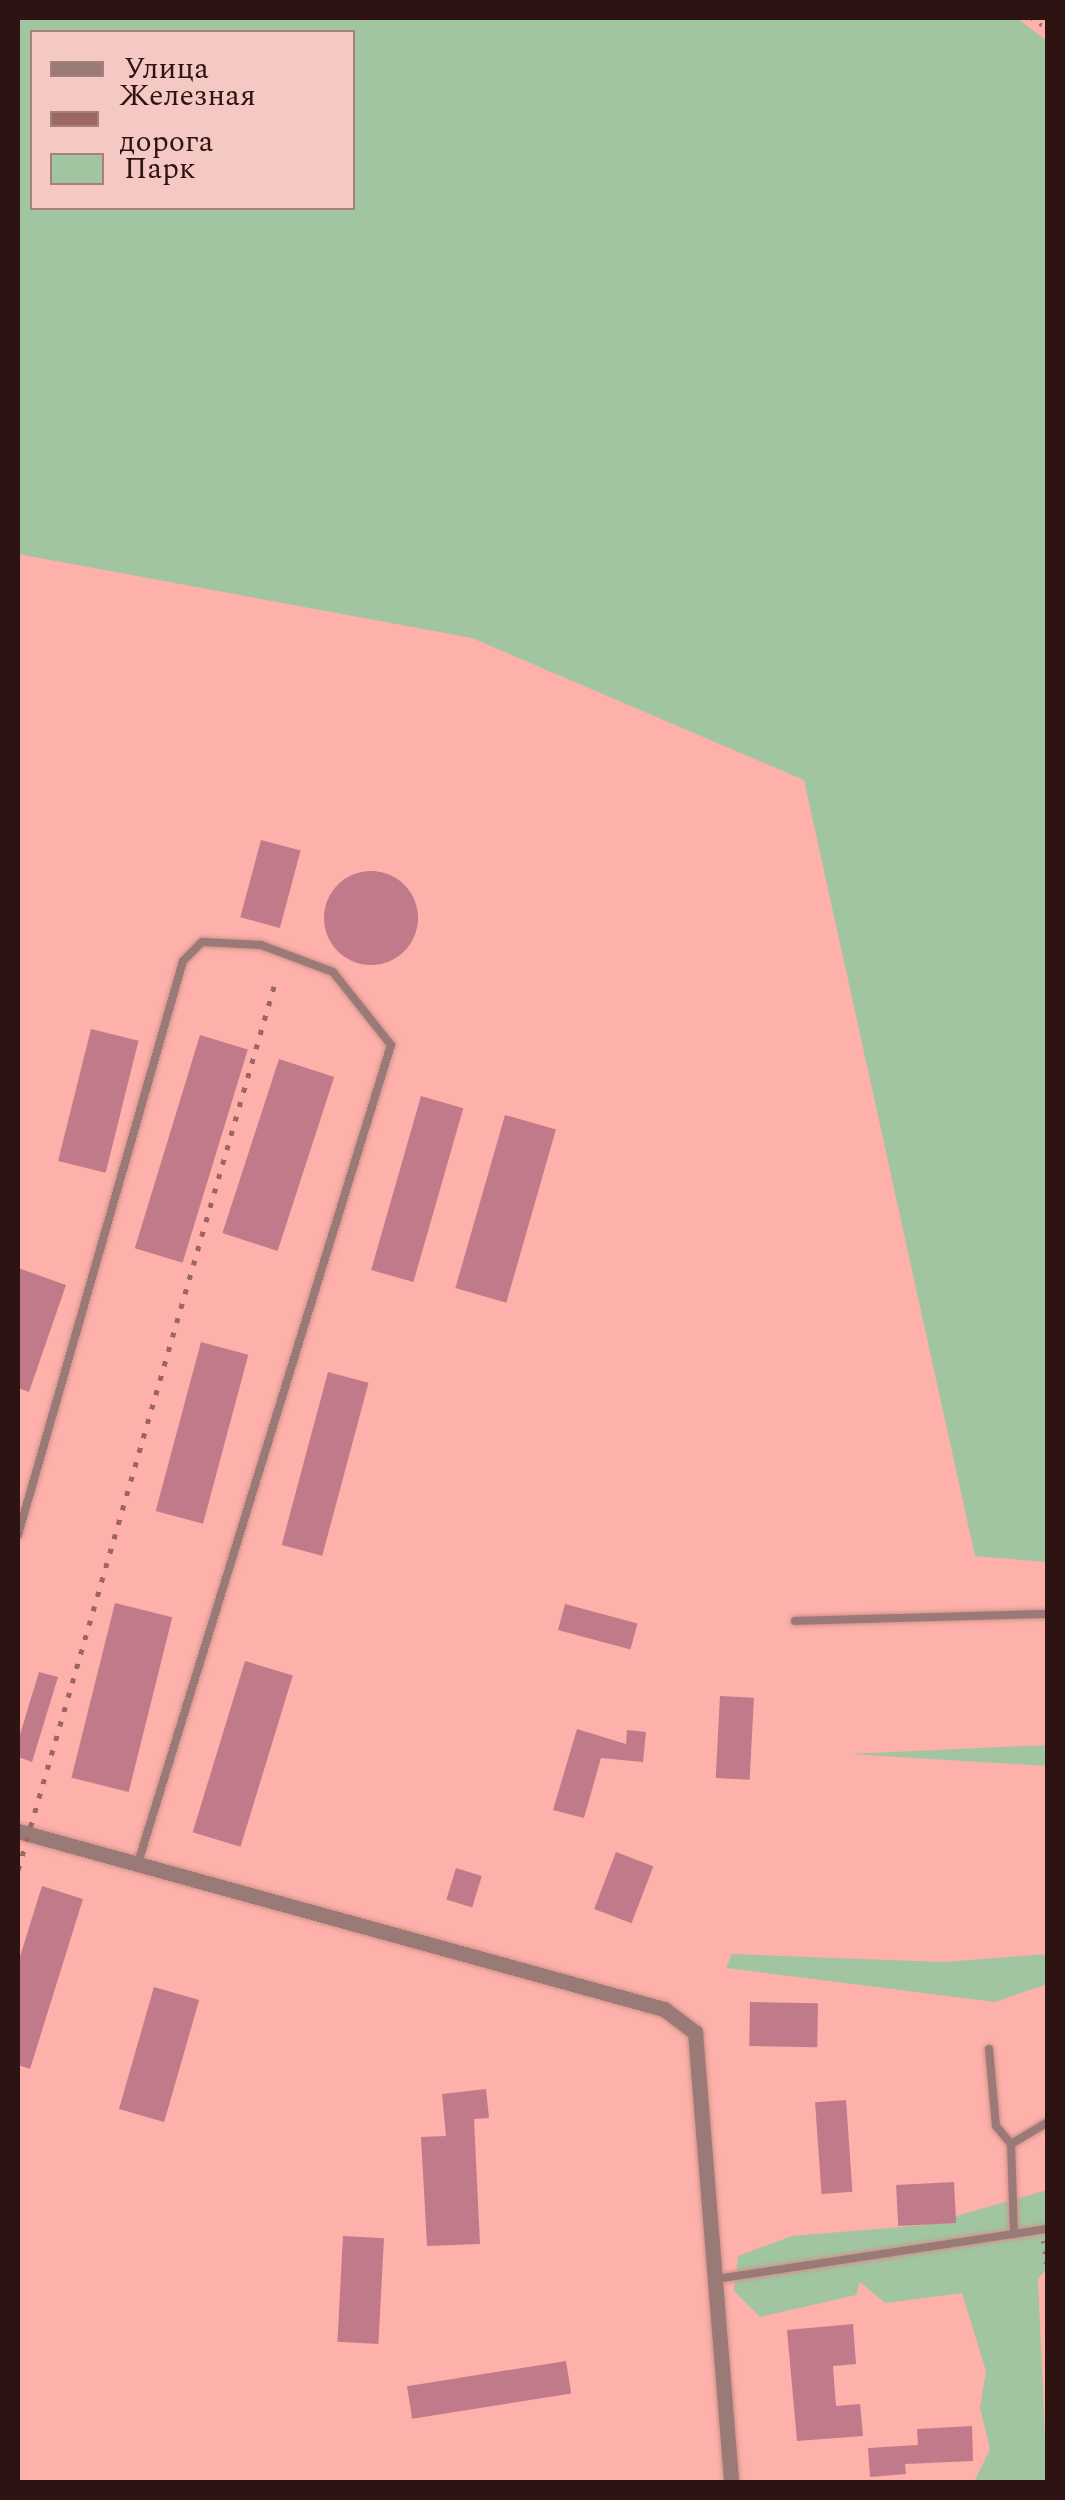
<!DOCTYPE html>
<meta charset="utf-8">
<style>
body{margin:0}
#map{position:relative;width:1065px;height:2500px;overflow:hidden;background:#fdb1aa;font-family:Spectral,serif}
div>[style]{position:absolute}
.green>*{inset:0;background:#a1c5a1}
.building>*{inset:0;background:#c17a8a;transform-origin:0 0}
.round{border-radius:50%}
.path>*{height:4px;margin-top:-2px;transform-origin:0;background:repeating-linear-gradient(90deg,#a7706b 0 2.5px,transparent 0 10.5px)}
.roads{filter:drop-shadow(0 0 2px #d3918b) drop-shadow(0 0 2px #d3918b)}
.lane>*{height:8px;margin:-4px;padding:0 4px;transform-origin:4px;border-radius:4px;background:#997a76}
.street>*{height:15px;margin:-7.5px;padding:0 7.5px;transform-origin:7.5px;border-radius:7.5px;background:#997a76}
.rail>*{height:5px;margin-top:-2.5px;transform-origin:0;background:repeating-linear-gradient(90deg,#9c6762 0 5px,transparent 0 15px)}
span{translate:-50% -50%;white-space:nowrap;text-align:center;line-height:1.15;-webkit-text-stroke:8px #f6c8c3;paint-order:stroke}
.frame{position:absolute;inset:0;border:20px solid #2d1311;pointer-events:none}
.legend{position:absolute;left:30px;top:30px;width:325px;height:180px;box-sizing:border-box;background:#f6c8c3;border:2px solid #a6807c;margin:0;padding:12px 18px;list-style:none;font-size:30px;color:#2d1311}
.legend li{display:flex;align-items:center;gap:20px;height:50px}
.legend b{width:50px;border:2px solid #a6807c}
</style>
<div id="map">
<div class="green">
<div style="clip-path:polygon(evenodd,18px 18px,1017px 18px,1047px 41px,1047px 1562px,975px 1556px,804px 780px,472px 638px,18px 554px,18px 18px,32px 32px,352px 32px,352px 208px,32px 208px,32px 32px)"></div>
<div style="clip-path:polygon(1047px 1745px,1047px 1766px,849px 1754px,850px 1754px)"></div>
<div style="clip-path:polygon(732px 1954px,944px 1962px,1047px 1954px,1047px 1984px,995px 2002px,726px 1968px)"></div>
<div style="clip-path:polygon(1047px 2190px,1047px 2268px,1038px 2279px,1047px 2482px,974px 2482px,990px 2449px,980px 2408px,986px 2371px,962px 2293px,885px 2303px,860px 2282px,856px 2295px,760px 2317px,734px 2291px,738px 2256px,792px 2236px,925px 2225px)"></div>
</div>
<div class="building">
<div style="left:261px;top:840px;width:41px;height:80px;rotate:15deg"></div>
<div class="round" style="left:324px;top:871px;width:94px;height:94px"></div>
<div style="left:91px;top:1029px;width:49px;height:136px;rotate:14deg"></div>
<div style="left:200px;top:1035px;width:50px;height:223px;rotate:17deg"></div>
<div style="left:279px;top:1059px;width:58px;height:183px;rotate:18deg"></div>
<div style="left:421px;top:1096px;width:44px;height:181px;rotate:16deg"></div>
<div style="left:505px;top:1115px;width:53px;height:180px;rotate:16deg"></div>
<div style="clip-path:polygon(18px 1268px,66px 1285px,29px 1392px,18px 1388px)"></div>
<div style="left:201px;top:1342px;width:49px;height:175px;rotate:15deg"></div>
<div style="left:328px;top:1372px;width:42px;height:179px;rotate:15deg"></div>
<div style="left:115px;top:1603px;width:59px;height:180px;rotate:14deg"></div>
<div style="left:565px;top:1604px;width:75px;height:27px;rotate:15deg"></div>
<div style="left:245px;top:1661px;width:50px;height:179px;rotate:17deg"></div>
<div style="clip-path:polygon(39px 1672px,58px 1677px,32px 1762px,18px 1757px,18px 1741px)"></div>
<div style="left:720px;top:1696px;width:34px;height:82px;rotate:3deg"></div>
<div style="clip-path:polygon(577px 1729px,626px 1744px,627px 1730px,646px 1732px,643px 1762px,601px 1758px,584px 1818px,553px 1810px)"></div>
<div style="left:616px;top:1852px;width:40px;height:61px;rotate:21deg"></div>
<div style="left:456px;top:1868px;width:27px;height:33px;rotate:17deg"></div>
<div style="clip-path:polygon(42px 1886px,83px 1899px,30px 2069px,18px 2065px,18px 1963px)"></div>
<div style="left:154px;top:1987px;width:47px;height:127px;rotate:16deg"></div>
<div style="left:750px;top:2002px;width:68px;height:44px;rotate:1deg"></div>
<div style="clip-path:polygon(486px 2089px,489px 2118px,474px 2119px,480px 2244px,427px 2246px,421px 2137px,446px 2136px,442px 2094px)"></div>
<div style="left:846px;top:2100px;width:92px;height:31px;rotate:86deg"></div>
<div style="left:954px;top:2182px;width:41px;height:58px;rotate:87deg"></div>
<div style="left:343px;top:2236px;width:41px;height:106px;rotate:3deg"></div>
<div style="clip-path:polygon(853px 2324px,856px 2364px,833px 2366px,836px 2406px,860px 2404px,863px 2436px,797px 2441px,787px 2330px)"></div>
<div style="left:566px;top:2361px;width:33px;height:161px;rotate:81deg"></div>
<div style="clip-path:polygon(972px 2426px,973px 2461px,905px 2464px,906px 2474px,870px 2477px,868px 2448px,918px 2445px,917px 2429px)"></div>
</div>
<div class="path">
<div style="left:1031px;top:18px;width:21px;rotate:35deg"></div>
<div style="left:1043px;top:2241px;width:40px;rotate:82.9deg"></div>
</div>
<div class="roads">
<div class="lane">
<div style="left:18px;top:1535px;width:597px;rotate:-73.96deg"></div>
<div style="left:183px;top:961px;width:27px;rotate:-45deg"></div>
<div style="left:202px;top:942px;width:59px;rotate:2.9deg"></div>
<div style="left:261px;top:945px;width:77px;rotate:20.6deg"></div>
<div style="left:333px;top:972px;width:93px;rotate:51.5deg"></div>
<div style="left:391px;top:1045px;width:856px;rotate:107.19deg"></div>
<div style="left:795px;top:1621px;width:253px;rotate:-1.6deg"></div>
<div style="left:989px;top:2049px;width:77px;rotate:84.8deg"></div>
<div style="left:996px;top:2126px;width:23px;rotate:50deg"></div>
<div style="left:1014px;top:2234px;width:90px;rotate:-91.9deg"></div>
<div style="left:1011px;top:2144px;width:43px;rotate:-30.7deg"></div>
<div style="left:716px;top:2279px;width:336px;rotate:-8.6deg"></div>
</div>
<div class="street">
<div style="left:18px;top:1831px;width:670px;rotate:15.41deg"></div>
<div style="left:664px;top:2009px;width:39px;rotate:37deg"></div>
<div style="left:695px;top:2032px;width:451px;rotate:85.4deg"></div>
</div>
</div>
<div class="rail">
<div style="left:18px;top:1870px;width:923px;rotate:-73.84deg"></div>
</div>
<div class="frame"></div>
<ul class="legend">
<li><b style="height:12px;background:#997a76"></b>Улица</li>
<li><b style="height:12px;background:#9c6762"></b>Железная дорога</li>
<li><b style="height:28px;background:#a1c5a1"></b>Парк</li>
</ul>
</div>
